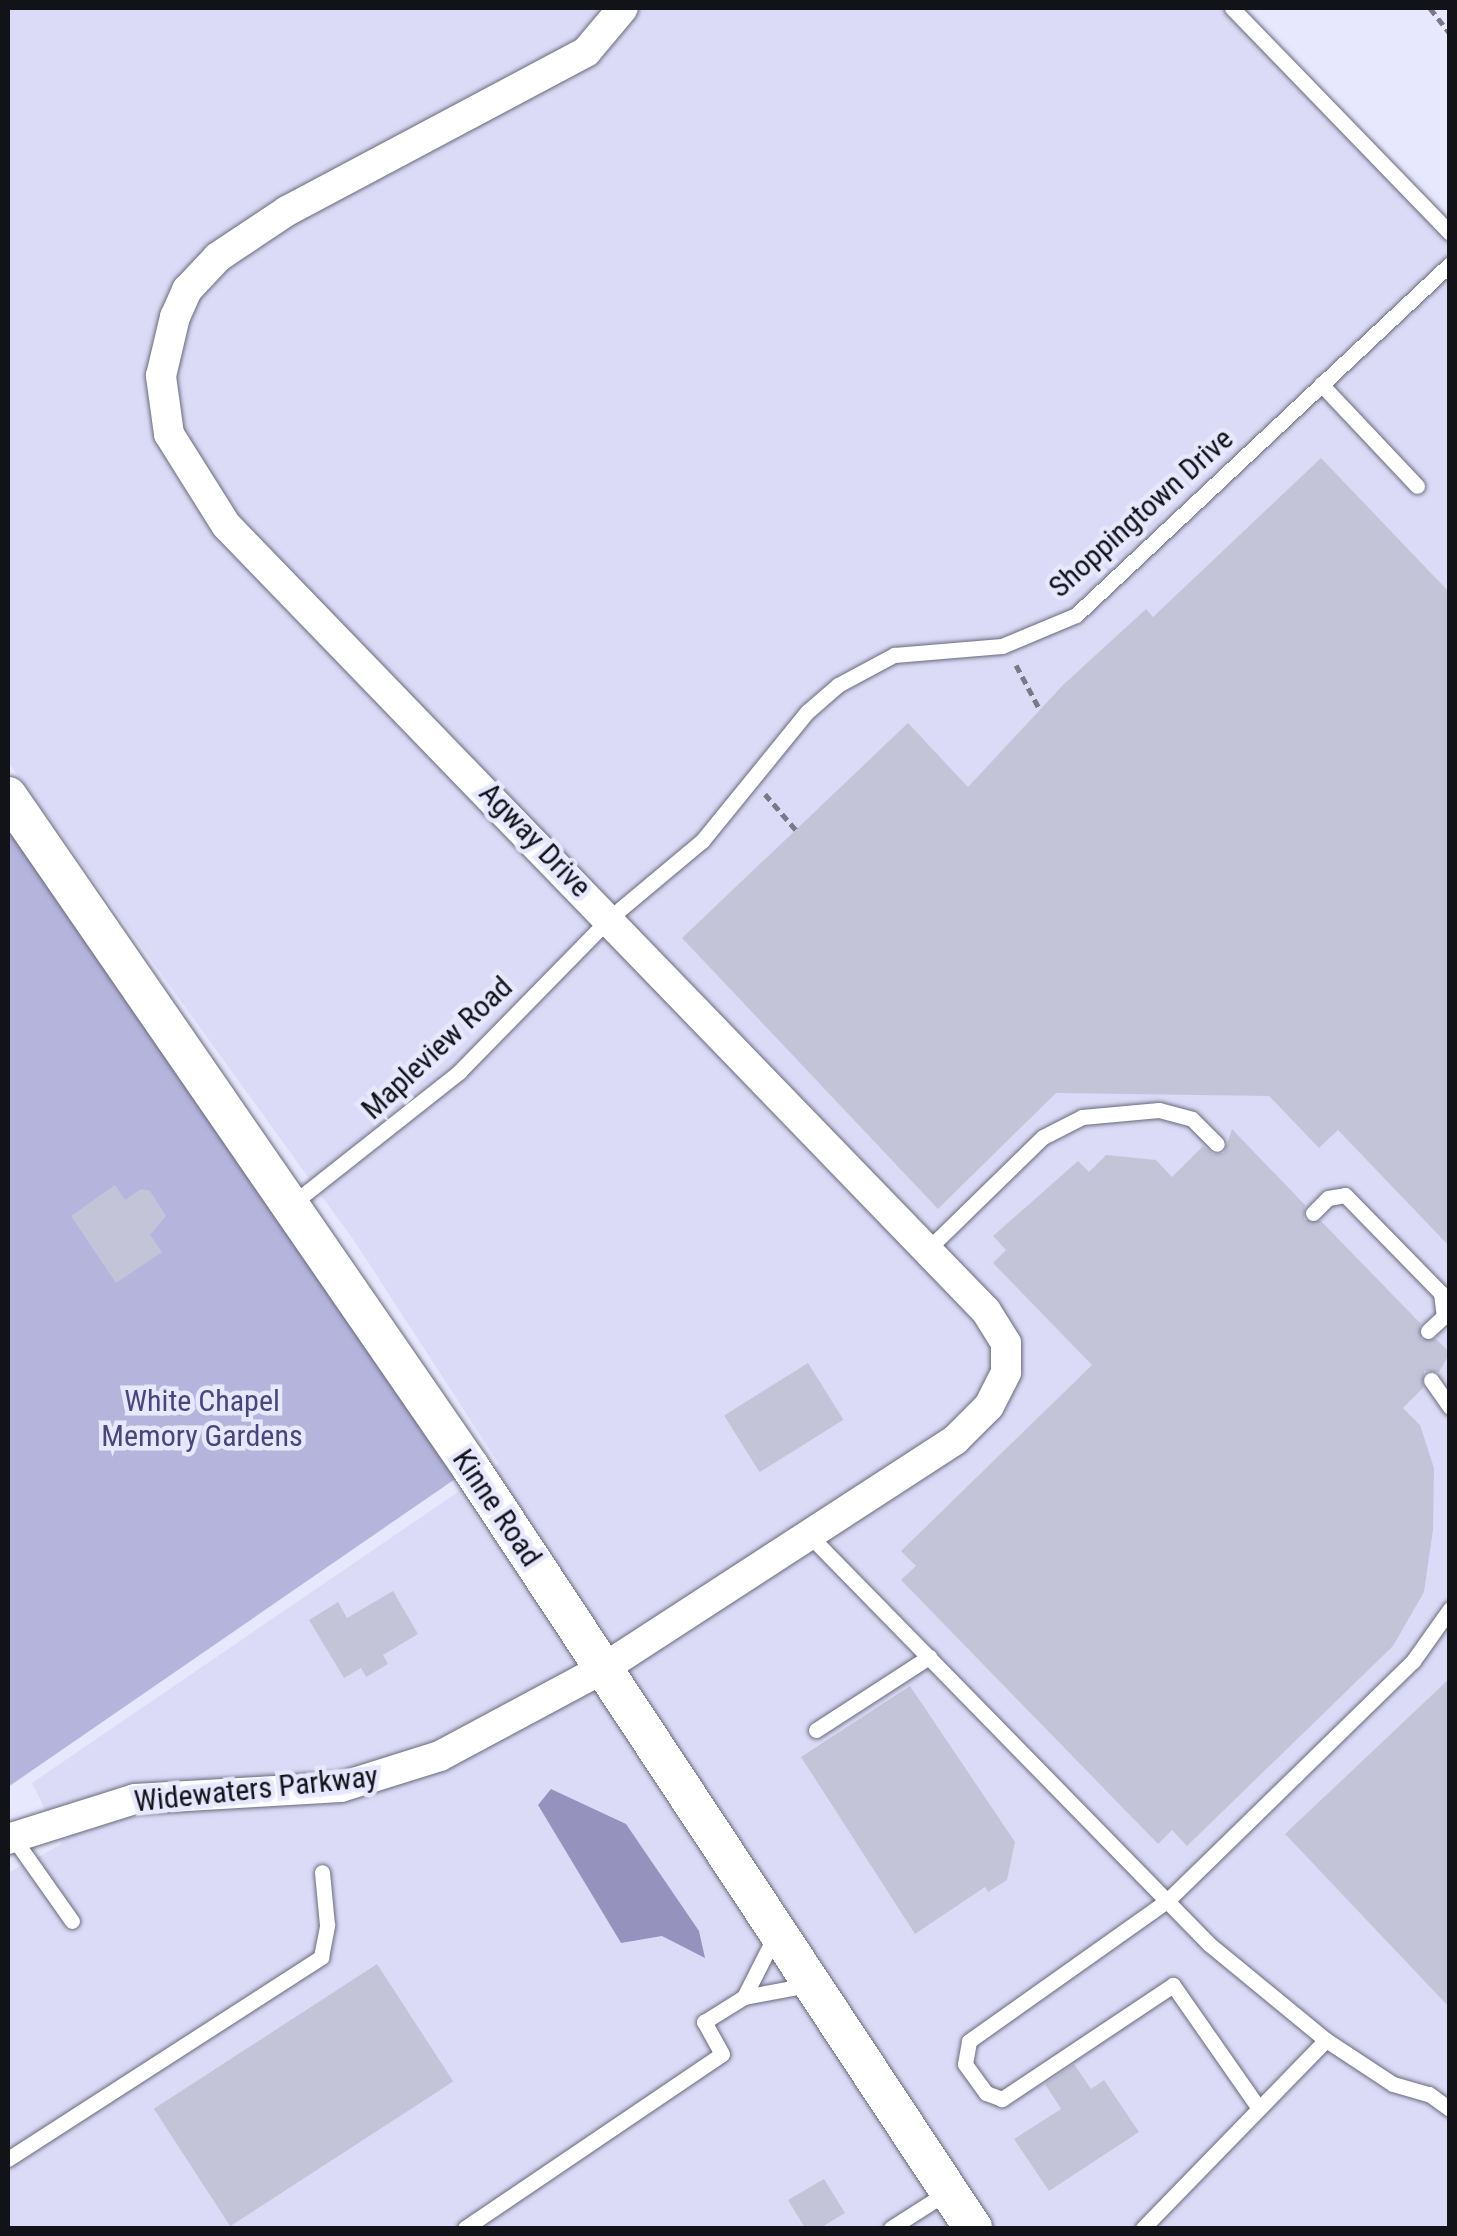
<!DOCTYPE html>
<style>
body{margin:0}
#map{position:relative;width:1457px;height:2236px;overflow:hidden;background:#e7e7fd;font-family:"Roboto Condensed",sans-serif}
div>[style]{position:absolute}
.built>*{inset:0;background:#dbdbf7}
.green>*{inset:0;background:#b5b4dd}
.water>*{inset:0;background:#9593bd}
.building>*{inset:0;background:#c4c4d9;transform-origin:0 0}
.path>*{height:5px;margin-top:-2.5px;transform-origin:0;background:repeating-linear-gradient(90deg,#797988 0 8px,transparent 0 13px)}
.roads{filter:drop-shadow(0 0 2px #69697c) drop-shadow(0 0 2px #69697c)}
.service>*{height:15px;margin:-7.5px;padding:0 7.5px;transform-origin:7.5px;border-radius:7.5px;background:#fff}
.minor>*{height:30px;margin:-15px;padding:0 15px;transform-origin:15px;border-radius:15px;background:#fff}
.tertiary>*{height:38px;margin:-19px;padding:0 19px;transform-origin:19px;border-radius:19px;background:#fff}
span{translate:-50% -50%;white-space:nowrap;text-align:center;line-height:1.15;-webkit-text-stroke:9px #e7e7fd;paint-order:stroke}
.street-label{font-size:30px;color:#121219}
.park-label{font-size:30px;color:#4b457d}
.frame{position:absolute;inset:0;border:10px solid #121219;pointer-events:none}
</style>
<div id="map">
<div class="built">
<div style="clip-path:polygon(8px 8px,1232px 8px,1449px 233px,1449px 2228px,8px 2228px,8px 1873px,62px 1844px,32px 1783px,499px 1464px,355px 1242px,8px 762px)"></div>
</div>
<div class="green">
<div style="clip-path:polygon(8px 796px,471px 1468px,8px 1787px)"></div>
</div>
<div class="water">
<div style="clip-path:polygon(551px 1789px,626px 1824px,699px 1931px,705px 1958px,662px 1936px,621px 1943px,538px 1805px)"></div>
</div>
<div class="building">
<div style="clip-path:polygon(1321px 458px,1450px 593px,1450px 1247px,1338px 1130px,1319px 1148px,1269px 1096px,1056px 1093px,938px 1209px,682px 938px,908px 723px,968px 787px,1063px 685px,1146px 609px,1153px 617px)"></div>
<div style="clip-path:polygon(1232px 1129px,1305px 1205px,1304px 1220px,1321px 1221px,1420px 1323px,1421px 1339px,1436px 1339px,1450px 1353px,1439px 1372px,1424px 1371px,1423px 1388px,1403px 1408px,1420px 1425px,1434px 1468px,1433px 1530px,1424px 1592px,1393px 1646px,1187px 1846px,1172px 1830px,1158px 1844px,901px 1580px,916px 1566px,901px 1551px,1092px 1365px,993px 1263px,1006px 1250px,993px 1236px,1078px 1161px,1089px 1172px,1106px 1155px,1156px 1160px,1172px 1177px,1203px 1146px,1213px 1154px,1224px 1153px)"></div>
<div style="clip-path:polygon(115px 1185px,125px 1200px,141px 1189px,150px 1191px,166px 1216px,150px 1235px,162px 1252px,116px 1283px,71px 1216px)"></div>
<div style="left:808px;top:1363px;width:67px;height:99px;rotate:58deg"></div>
<div style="clip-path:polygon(393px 1591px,418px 1634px,383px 1655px,388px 1664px,366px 1677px,361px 1668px,344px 1678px,309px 1620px,338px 1602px,347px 1618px)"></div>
<div style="clip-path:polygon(1450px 1678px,1450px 2008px,1285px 1834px)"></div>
<div style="clip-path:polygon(910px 1686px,1015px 1842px,1007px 1880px,988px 1892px,985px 1887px,915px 1934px,801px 1757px)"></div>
<div style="left:377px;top:1964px;width:140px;height:266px;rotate:57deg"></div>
<div style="clip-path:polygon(1074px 2064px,1091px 2089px,1104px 2080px,1139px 2132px,1049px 2191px,1014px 2139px,1061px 2109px,1045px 2084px)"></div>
<div style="clip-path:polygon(824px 2179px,845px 2213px,820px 2228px,805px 2228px,788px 2200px)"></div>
</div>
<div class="path">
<div style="left:1430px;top:8px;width:33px;rotate:52deg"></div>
<div style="left:1016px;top:665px;width:49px;rotate:61.9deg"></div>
<div style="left:765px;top:794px;width:48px;rotate:49.3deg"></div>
</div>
<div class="roads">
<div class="service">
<div style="left:1232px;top:8px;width:313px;rotate:45.9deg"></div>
<div style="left:1321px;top:384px;width:140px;rotate:46.7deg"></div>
<div style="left:292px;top:1204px;width:213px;rotate:-38.3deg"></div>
<div style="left:459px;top:1072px;width:217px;rotate:-45.6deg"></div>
<div style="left:611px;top:917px;width:119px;rotate:-39.9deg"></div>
<div style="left:702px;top:841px;width:166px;rotate:-50.9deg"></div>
<div style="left:807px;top:712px;width:41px;rotate:-41.1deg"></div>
<div style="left:838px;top:685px;width:64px;rotate:-28.2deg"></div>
<div style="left:894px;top:655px;width:108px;rotate:-4.8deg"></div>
<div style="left:1002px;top:646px;width:80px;rotate:-22.7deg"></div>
<div style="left:1076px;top:615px;width:513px;rotate:-43.18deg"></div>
<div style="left:1313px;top:1213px;width:21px;rotate:-45deg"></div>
<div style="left:1328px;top:1198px;width:17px;rotate:-10deg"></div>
<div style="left:1345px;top:1195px;width:137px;rotate:45.6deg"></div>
<div style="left:1441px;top:1293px;width:23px;rotate:83deg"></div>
<div style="left:1444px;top:1316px;width:22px;rotate:137deg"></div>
<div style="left:926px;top:1251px;width:163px;rotate:-44.3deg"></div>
<div style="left:1043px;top:1137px;width:44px;rotate:-27.1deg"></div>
<div style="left:1082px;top:1117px;width:77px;rotate:-5.2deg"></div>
<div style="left:1159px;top:1110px;width:34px;rotate:15deg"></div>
<div style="left:1192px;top:1119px;width:35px;rotate:45deg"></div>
<div style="left:1431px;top:1380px;width:33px;rotate:55deg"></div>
<div style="left:811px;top:1537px;width:569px;rotate:45.64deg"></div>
<div style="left:1209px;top:1944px;width:151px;rotate:39.4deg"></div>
<div style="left:1326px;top:2040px;width:80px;rotate:33.3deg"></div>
<div style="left:1393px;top:2084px;width:37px;rotate:16deg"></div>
<div style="left:1429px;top:2094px;width:26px;rotate:36deg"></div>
<div style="left:816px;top:1730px;width:135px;rotate:-32.9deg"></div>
<div style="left:12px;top:1836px;width:104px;rotate:54.8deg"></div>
<div style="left:744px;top:1997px;width:71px;rotate:-63.1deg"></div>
<div style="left:1258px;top:2107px;width:149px;rotate:-124.9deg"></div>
<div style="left:1173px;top:1985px;width:206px;rotate:146.3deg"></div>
<div style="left:1002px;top:2099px;width:17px;rotate:-159deg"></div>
<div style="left:986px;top:2093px;width:36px;rotate:-126deg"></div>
<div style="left:965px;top:2064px;width:23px;rotate:-80deg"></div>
<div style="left:969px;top:2041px;width:242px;rotate:-35.3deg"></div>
<div style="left:1167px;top:1901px;width:344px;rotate:-44.3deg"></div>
<div style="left:1413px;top:1661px;width:64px;rotate:-54.6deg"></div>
<div style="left:8px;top:2159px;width:373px;rotate:-32.8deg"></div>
<div style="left:321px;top:1957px;width:33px;rotate:-79deg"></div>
<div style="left:327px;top:1925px;width:53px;rotate:-95.4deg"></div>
<div style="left:465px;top:2228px;width:310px;rotate:-34.1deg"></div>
<div style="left:722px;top:2054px;width:37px;rotate:-119deg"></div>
<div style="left:704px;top:2022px;width:47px;rotate:-32deg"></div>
<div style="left:744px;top:1997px;width:65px;rotate:-10.6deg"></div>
<div style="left:891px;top:2228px;width:69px;rotate:-32.5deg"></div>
<div style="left:1143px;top:2228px;width:262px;rotate:-45.8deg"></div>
</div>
<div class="minor">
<div style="left:8px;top:1839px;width:133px;rotate:-17.5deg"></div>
<div style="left:135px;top:1799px;width:206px;rotate:-3.3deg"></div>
<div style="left:341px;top:1787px;width:104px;rotate:-17.4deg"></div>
<div style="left:440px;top:1756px;width:186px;rotate:-28.2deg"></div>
<div style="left:604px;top:1668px;width:419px;rotate:-33deg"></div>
<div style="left:955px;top:1440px;width:48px;rotate:-45deg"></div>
<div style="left:989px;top:1406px;width:38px;rotate:-63deg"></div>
<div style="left:1006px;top:1372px;width:29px;rotate:-90deg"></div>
<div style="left:1006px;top:1343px;width:38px;rotate:-122deg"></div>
<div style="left:986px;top:1311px;width:1093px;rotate:-134.04deg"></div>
<div style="left:226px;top:525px;width:107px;rotate:-122.1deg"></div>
<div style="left:169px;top:434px;width:59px;rotate:-97.9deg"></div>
<div style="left:161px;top:376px;width:61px;rotate:-76.7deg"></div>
<div style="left:175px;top:317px;width:30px;rotate:-66deg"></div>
<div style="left:187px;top:290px;width:45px;rotate:-46.8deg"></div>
<div style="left:218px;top:257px;width:83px;rotate:-33.7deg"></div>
<div style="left:287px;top:211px;width:339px;rotate:-28deg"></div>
<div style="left:586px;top:52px;width:57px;rotate:-49.9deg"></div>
</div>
<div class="tertiary">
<div style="left:8px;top:796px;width:816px;rotate:55.43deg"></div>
<div style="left:471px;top:1468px;width:911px;rotate:56.55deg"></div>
</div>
</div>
<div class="street-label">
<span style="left:1141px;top:513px;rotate:-42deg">Shoppingtown Drive</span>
<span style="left:535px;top:840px;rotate:46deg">Agway Drive</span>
<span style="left:437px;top:1048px;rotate:-43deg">Mapleview Road</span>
<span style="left:497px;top:1508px;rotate:56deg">Kinne Road</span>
<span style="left:256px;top:1789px;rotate:-6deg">Widewaters Parkway</span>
</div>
<div class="park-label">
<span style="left:202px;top:1418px">White Chapel<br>Memory Gardens</span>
</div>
<div class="frame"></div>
</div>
